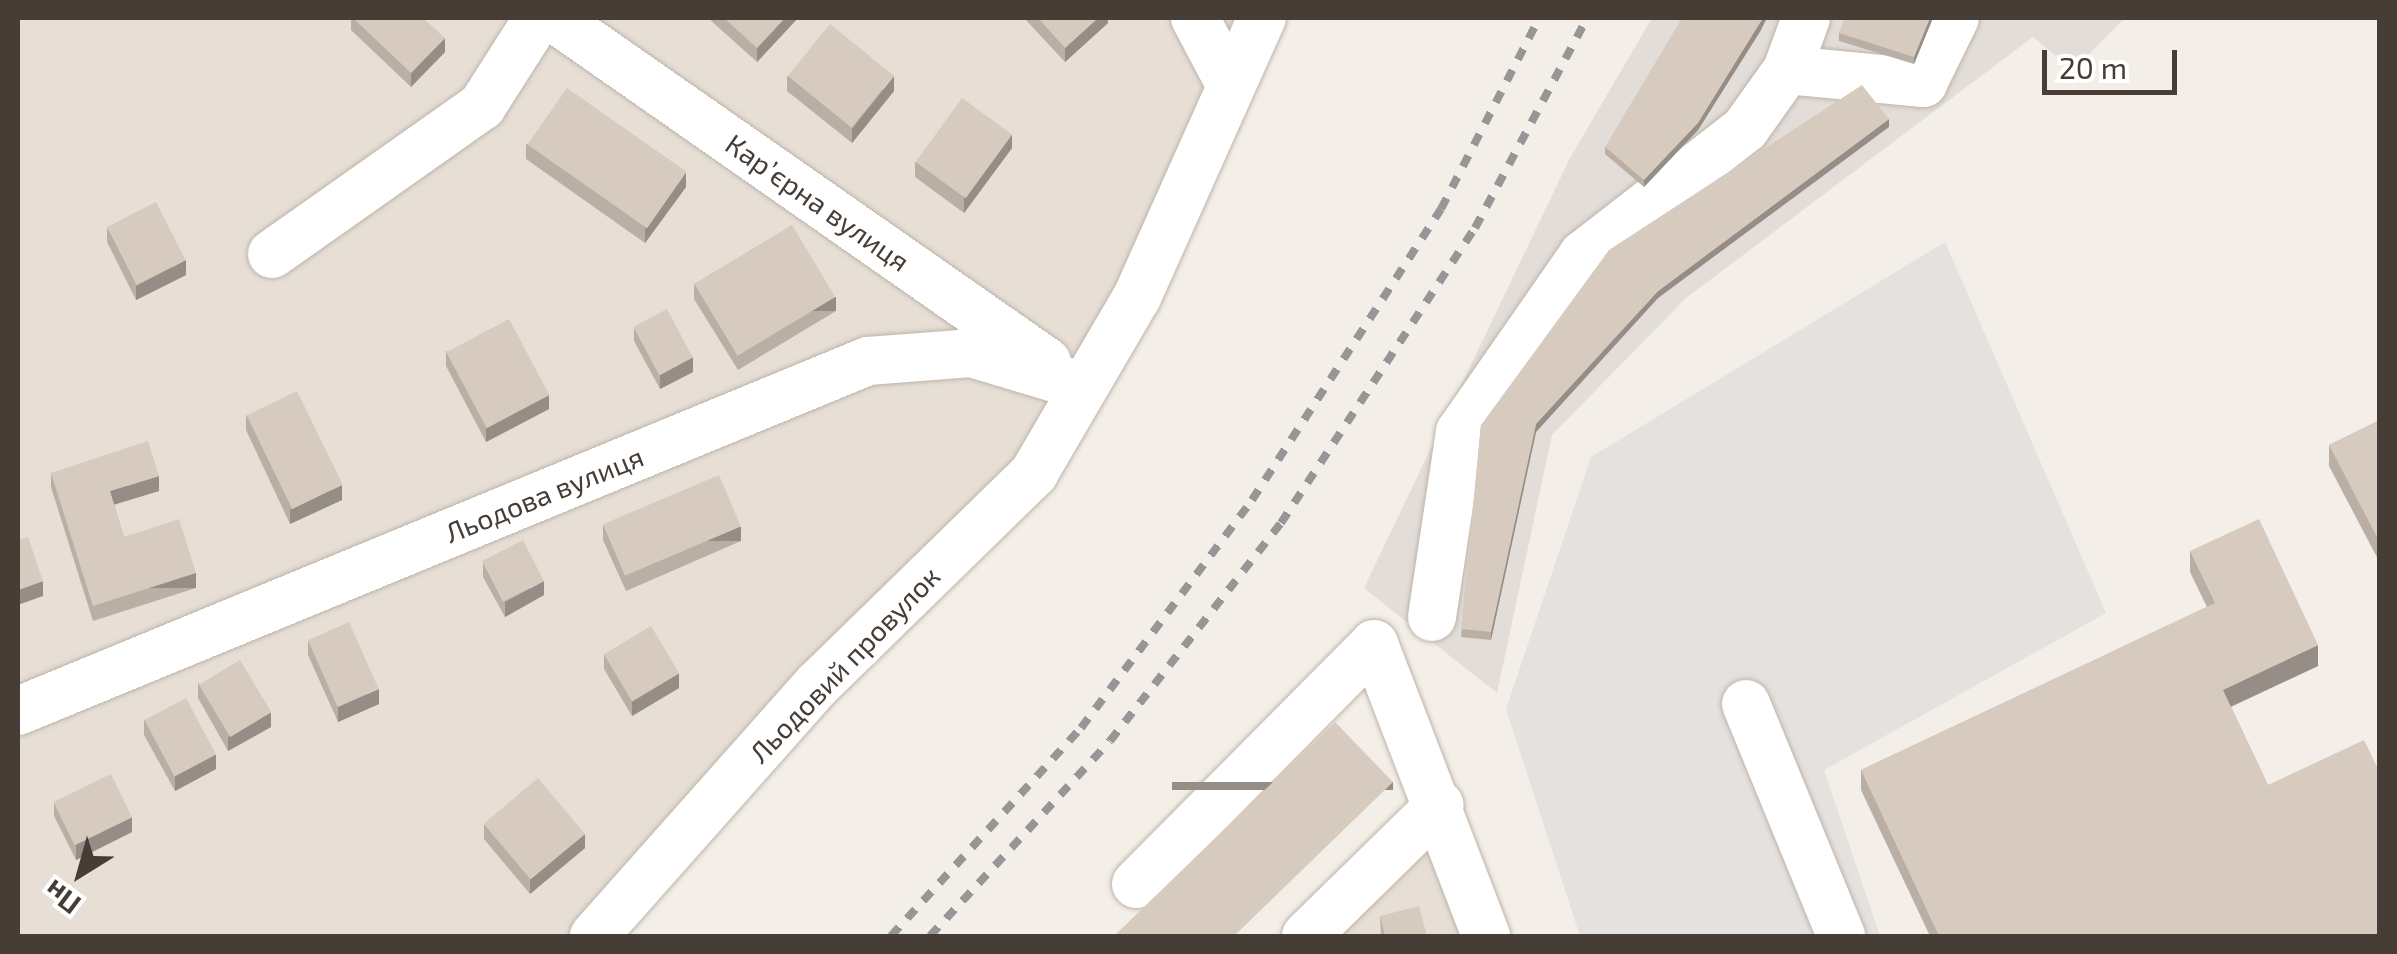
<!DOCTYPE html>
<meta charset="utf-8">
<style>
body{margin:0}
#map{position:relative;width:2397px;height:954px;overflow:hidden;background:#f3eee7;font-family:"Exo 2",sans-serif}
div>[style]{position:absolute}
.residential>*{inset:0;background:#e7dfd5}
.industrial>*{inset:0;background:#e2ddd8}
.parking>*{inset:0;background:#e4e1df}
.roads{filter:drop-shadow(0 0 2px #beb4a9) drop-shadow(0 0 2px #beb4a9)}
.minor>*{height:48px;margin:-24px;padding:0 24px;transform-origin:24px;border-radius:24px;background:#fff}
.rail>*{height:8px;margin-top:-4px;transform-origin:0;background:repeating-linear-gradient(90deg,#969696 0 12px,transparent 0 24px)}
.wall>*{inset:0;background:#b9afa4}
.shaded-wall>*{inset:0;background:#968e86;transform-origin:0 0}
.building>*{inset:0;background:#d7cbbf;transform-origin:0 0}
span{translate:-50% -50%;white-space:nowrap;text-align:center;line-height:1.15;-webkit-text-stroke:9px #fff;paint-order:stroke}
.street-label{font-size:28px;color:#463d36}
.frame{position:absolute;inset:0;border:20px solid #463d36;pointer-events:none}
.north{position:absolute;left:30px;top:824px;width:100px;height:100px;-webkit-text-stroke:8px #fff;paint-order:stroke;rotate:217deg;font-size:28px;font-weight:700;line-height:40px;text-align:center;color:#463d36}
.north::after{content:'';display:block;margin:auto;width:35px;height:45px;background:#463d36;clip-path:polygon(50% 0,100% 100%,50% 72%,0 100%)}
.scale{position:absolute;left:2042px;top:50px;width:135px;height:45px;box-sizing:border-box;border:5px solid #463d36;border-top:0;padding-left:12px;font-size:30px;line-height:35px;white-space:nowrap;color:#463d36;-webkit-text-stroke:8px #fff;paint-order:stroke}
</style>
<div id="map">
<div class="residential">
<div style="clip-path:polygon(18px 18px,1260px 18px,1082px 386px,594px 936px,18px 936px)"></div>
<div style="clip-path:polygon(1440px 805px,1486px 936px,1306px 936px)"></div>
</div>
<div class="industrial">
<div style="clip-path:polygon(1652px 18px,2125px 18px,2073px 70px,2033px 37px,1686px 298px,1552px 435px,1497px 693px,1364px 588px,1570px 158px)"></div>
</div>
<div class="parking">
<div style="clip-path:polygon(1945px 242px,2106px 613px,1824px 770px,1880px 936px,1580px 936px,1506px 709px,1591px 457px)"></div>
</div>
<div class="roads">
<div class="minor">
<div style="left:554px;top:18px;width:601px;rotate:34.91deg"></div>
<div style="left:1195px;top:18px;width:75px;rotate:62.1deg"></div>
<div style="left:1787px;top:70px;width:137px;rotate:5.5deg"></div>
<div style="left:1923px;top:83px;width:72px;rotate:-63.8deg"></div>
<div style="left:272px;top:254px;width:257px;rotate:-35.2deg"></div>
<div style="left:482px;top:106px;width:104px;rotate:-57.5deg"></div>
<div style="left:1432px;top:617px;width:187px;rotate:-81.4deg"></div>
<div style="left:1460px;top:432px;width:216px;rotate:-55.2deg"></div>
<div style="left:1583px;top:255px;width:205px;rotate:-37.9deg"></div>
<div style="left:1745px;top:129px;width:72px;rotate:-54.6deg"></div>
<div style="left:1787px;top:70px;width:55px;rotate:-69.9deg"></div>
<div style="left:1746px;top:704px;width:251px;rotate:67.7deg"></div>
<div style="left:18px;top:711px;width:919px;rotate:-22.38deg"></div>
<div style="left:868px;top:361px;width:103px;rotate:-4.4deg"></div>
<div style="left:971px;top:353px;width:116px;rotate:16.6deg"></div>
<div style="left:1136px;top:884px;width:338px;rotate:-45.2deg"></div>
<div style="left:1374px;top:644px;width:313px;rotate:69deg"></div>
<div style="left:594px;top:936px;width:337px;rotate:-48.4deg"></div>
<div style="left:818px;top:684px;width:302px;rotate:-44.3deg"></div>
<div style="left:1034px;top:473px;width:204px;rotate:-59.7deg"></div>
<div style="left:1137px;top:297px;width:306px;rotate:-65.9deg"></div>
<div style="left:1306px;top:936px;width:187px;rotate:-44.4deg"></div>
</div>
</div>
<div class="rail">
<div style="left:891px;top:936px;width:282px;rotate:-47.6deg"></div>
<div style="left:1081px;top:728px;width:285px;rotate:-53.1deg"></div>
<div style="left:1252px;top:500px;width:347px;rotate:-57deg"></div>
<div style="left:1441px;top:209px;width:215px;rotate:-62.8deg"></div>
<div style="left:930px;top:936px;width:265px;rotate:-47.3deg"></div>
<div style="left:1110px;top:741px;width:277px;rotate:-51.9deg"></div>
<div style="left:1281px;top:523px;width:353px;rotate:-56.7deg"></div>
<div style="left:1475px;top:228px;width:238px;rotate:-61.9deg"></div>
</div>
<div class="wall">
<div style="clip-path:polygon(351px 18px,423px 18px,445px 52px,411px 87px,351px 30px)"></div>
<div style="clip-path:polygon(708px 18px,798px 18px,757px 62px)"></div>
<div style="clip-path:polygon(1024px 18px,1108px 18px,1108px 23px,1065px 62px)"></div>
<div style="clip-path:polygon(1933px 18px,1914px 64px,1839px 41px,1839px 33px)"></div>
<div style="clip-path:polygon(1761px 30px,1698px 130px,1644px 187px,1605px 154px,1605px 147px)"></div>
<div style="clip-path:polygon(787px 76px,894px 91px,852px 143px,787px 91px)"></div>
<div style="clip-path:polygon(1889px 127px,1658px 298px,1536px 432px,1491px 640px,1461px 637px,1481px 425px)"></div>
<div style="clip-path:polygon(526px 144px,686px 187px,645px 243px,526px 159px)"></div>
<div style="clip-path:polygon(1012px 148px,964px 213px,915px 177px,915px 162px)"></div>
<div style="clip-path:polygon(107px 228px,186px 275px,136px 300px,107px 242px)"></div>
<div style="clip-path:polygon(694px 284px,836px 311px,738px 370px,694px 299px)"></div>
<div style="clip-path:polygon(634px 327px,693px 372px,660px 389px,634px 341px)"></div>
<div style="clip-path:polygon(446px 351px,549px 409px,486px 442px,446px 366px)"></div>
<div style="clip-path:polygon(246px 415px,342px 500px,290px 524px,246px 430px)"></div>
<div style="clip-path:polygon(2380px 420px,2380px 563px,2329px 466px,2329px 445px)"></div>
<div style="clip-path:polygon(51px 473px,159px 491px,114px 504px,124px 537px,196px 588px,93px 621px,51px 487px)"></div>
<div style="clip-path:polygon(603px 525px,741px 541px,626px 591px,603px 540px)"></div>
<div style="clip-path:polygon(2190px 551px,2318px 666px,2231px 707px,2268px 785px,2380px 936px,1930px 936px,1861px 790px,1861px 770px,2207px 607px,2190px 572px)"></div>
<div style="clip-path:polygon(483px 562px,544px 595px,505px 617px,483px 577px)"></div>
<div style="clip-path:polygon(308px 641px,379px 704px,338px 722px,308px 655px)"></div>
<div style="clip-path:polygon(604px 654px,679px 688px,632px 716px,604px 669px)"></div>
<div style="clip-path:polygon(198px 683px,271px 727px,228px 751px,198px 698px)"></div>
<div style="clip-path:polygon(144px 720px,216px 769px,175px 791px,144px 735px)"></div>
<div style="clip-path:polygon(54px 802px,132px 832px,76px 860px,54px 816px)"></div>
<div style="clip-path:polygon(484px 824px,585px 848px,530px 894px,484px 839px)"></div>
<div style="clip-path:polygon(1380px 916px,1427px 936px,1381px 936px)"></div>
</div>
<div class="shaded-wall">
<div style="clip-path:polygon(785px 18px,798px 18px,757px 62px,757px 48px)"></div>
<div style="clip-path:polygon(1098px 18px,1108px 18px,1108px 23px,1065px 62px,1065px 48px)"></div>
<div style="clip-path:polygon(1763px 18px,1767px 18px,1761px 30px,1698px 130px,1644px 187px,1644px 180px)"></div>
<div style="clip-path:polygon(1930px 18px,1933px 18px,1914px 64px,1914px 57px)"></div>
<div style="clip-path:polygon(445px 38px,445px 52px,411px 87px,411px 73px)"></div>
<div style="clip-path:polygon(894px 76px,894px 91px,852px 143px,852px 129px)"></div>
<div style="clip-path:polygon(1889px 119px,1889px 127px,1658px 298px,1536px 432px,1491px 640px,1491px 632px,1536px 424px,1658px 291px)"></div>
<div style="clip-path:polygon(1012px 134px,1012px 148px,964px 213px,964px 198px)"></div>
<div style="clip-path:polygon(686px 172px,686px 187px,645px 243px,645px 229px)"></div>
<div style="clip-path:polygon(186px 260px,186px 275px,136px 300px,136px 286px)"></div>
<div style="left:836px;top:297px;width:14px;height:114px;rotate:90deg"></div>
<div style="clip-path:polygon(693px 357px,693px 372px,660px 389px,660px 374px)"></div>
<div style="clip-path:polygon(549px 395px,549px 409px,486px 442px,486px 427px)"></div>
<div style="clip-path:polygon(159px 476px,159px 491px,110px 506px,110px 491px)"></div>
<div style="clip-path:polygon(342px 485px,342px 500px,290px 524px,290px 510px)"></div>
<div style="left:741px;top:527px;width:14px;height:125px;rotate:90deg"></div>
<div style="left:196px;top:573px;width:15px;height:108px;rotate:90deg"></div>
<div style="clip-path:polygon(43px 581px,43px 596px,18px 605px,18px 590px)"></div>
<div style="clip-path:polygon(544px 581px,544px 595px,505px 617px,505px 602px)"></div>
<div style="clip-path:polygon(2318px 645px,2318px 666px,2223px 710px,2223px 690px)"></div>
<div style="clip-path:polygon(679px 673px,679px 688px,632px 716px,632px 701px)"></div>
<div style="clip-path:polygon(379px 689px,379px 704px,338px 722px,338px 707px)"></div>
<div style="clip-path:polygon(271px 712px,271px 727px,228px 751px,228px 737px)"></div>
<div style="clip-path:polygon(216px 754px,216px 769px,175px 791px,175px 776px)"></div>
<div style="left:1393px;top:782px;width:8px;height:221px;rotate:90deg"></div>
<div style="clip-path:polygon(132px 817px,132px 832px,76px 860px,76px 845px)"></div>
<div style="clip-path:polygon(585px 834px,585px 848px,530px 894px,530px 879px)"></div>
</div>
<div class="building">
<div style="clip-path:polygon(353px 18px,423px 18px,445px 38px,411px 73px)"></div>
<div style="clip-path:polygon(724px 18px,785px 18px,757px 48px)"></div>
<div style="clip-path:polygon(1038px 18px,1098px 18px,1065px 48px)"></div>
<div style="clip-path:polygon(1682px 18px,1763px 18px,1698px 123px,1644px 180px,1605px 147px)"></div>
<div style="clip-path:polygon(1845px 18px,1930px 18px,1914px 57px,1839px 33px)"></div>
<div style="left:830px;top:24px;width:82px;height:67px;rotate:39deg"></div>
<div style="clip-path:polygon(1862px 85px,1889px 119px,1658px 291px,1536px 424px,1491px 632px,1461px 629px,1481px 425px,1609px 250px)"></div>
<div style="left:567px;top:88px;width:146px;height:69px;rotate:35deg"></div>
<div style="left:962px;top:98px;width:62px;height:79px;rotate:36deg"></div>
<div style="left:156px;top:202px;width:65px;height:55px;rotate:63deg"></div>
<div style="left:792px;top:225px;width:84px;height:114px;rotate:59deg"></div>
<div style="left:667px;top:309px;width:55px;height:38px;rotate:62deg"></div>
<div style="left:509px;top:319px;width:86px;height:71px;rotate:62deg"></div>
<div style="left:297px;top:391px;width:104px;height:56px;rotate:64deg"></div>
<div style="clip-path:polygon(2380px 420px,2380px 543px,2329px 445px)"></div>
<div style="clip-path:polygon(148px 441px,159px 476px,110px 491px,124px 537px,179px 519px,196px 573px,93px 606px,51px 473px)"></div>
<div style="left:719px;top:475px;width:56px;height:126px;rotate:67deg"></div>
<div style="clip-path:polygon(2259px 519px,2318px 645px,2223px 690px,2268px 785px,2364px 740px,2380px 773px,2380px 936px,1939px 936px,1861px 770px,2215px 603px,2190px 551px)"></div>
<div style="clip-path:polygon(28px 537px,43px 581px,18px 590px,18px 540px)"></div>
<div style="left:523px;top:540px;width:46px;height:46px;rotate:63deg"></div>
<div style="left:349px;top:622px;width:73px;height:45px;rotate:66deg"></div>
<div style="left:651px;top:626px;width:55px;height:55px;rotate:59deg"></div>
<div style="left:240px;top:660px;width:61px;height:48px;rotate:59deg"></div>
<div style="left:186px;top:698px;width:64px;height:47px;rotate:62deg"></div>
<div style="clip-path:polygon(1335px 722px,1393px 782px,1234px 936px,1114px 936px)"></div>
<div style="left:111px;top:774px;width:48px;height:64px;rotate:64deg"></div>
<div style="left:538px;top:778px;width:73px;height:71px;rotate:50deg"></div>
<div style="clip-path:polygon(1419px 906px,1427px 936px,1385px 936px,1380px 916px)"></div>
</div>
<div class="street-label">
<span style="left:818px;top:202px;rotate:35deg">Карʼєрна вулиця</span>
<span style="left:544px;top:494px;rotate:-22deg">Льодова вулиця</span>
<span style="left:844px;top:664px;rotate:-46deg">Льодовий провулок</span>
</div>
<div class="frame"></div>
<div class="north">Пн</div>
<div class="scale">20 m</div>
</div>
